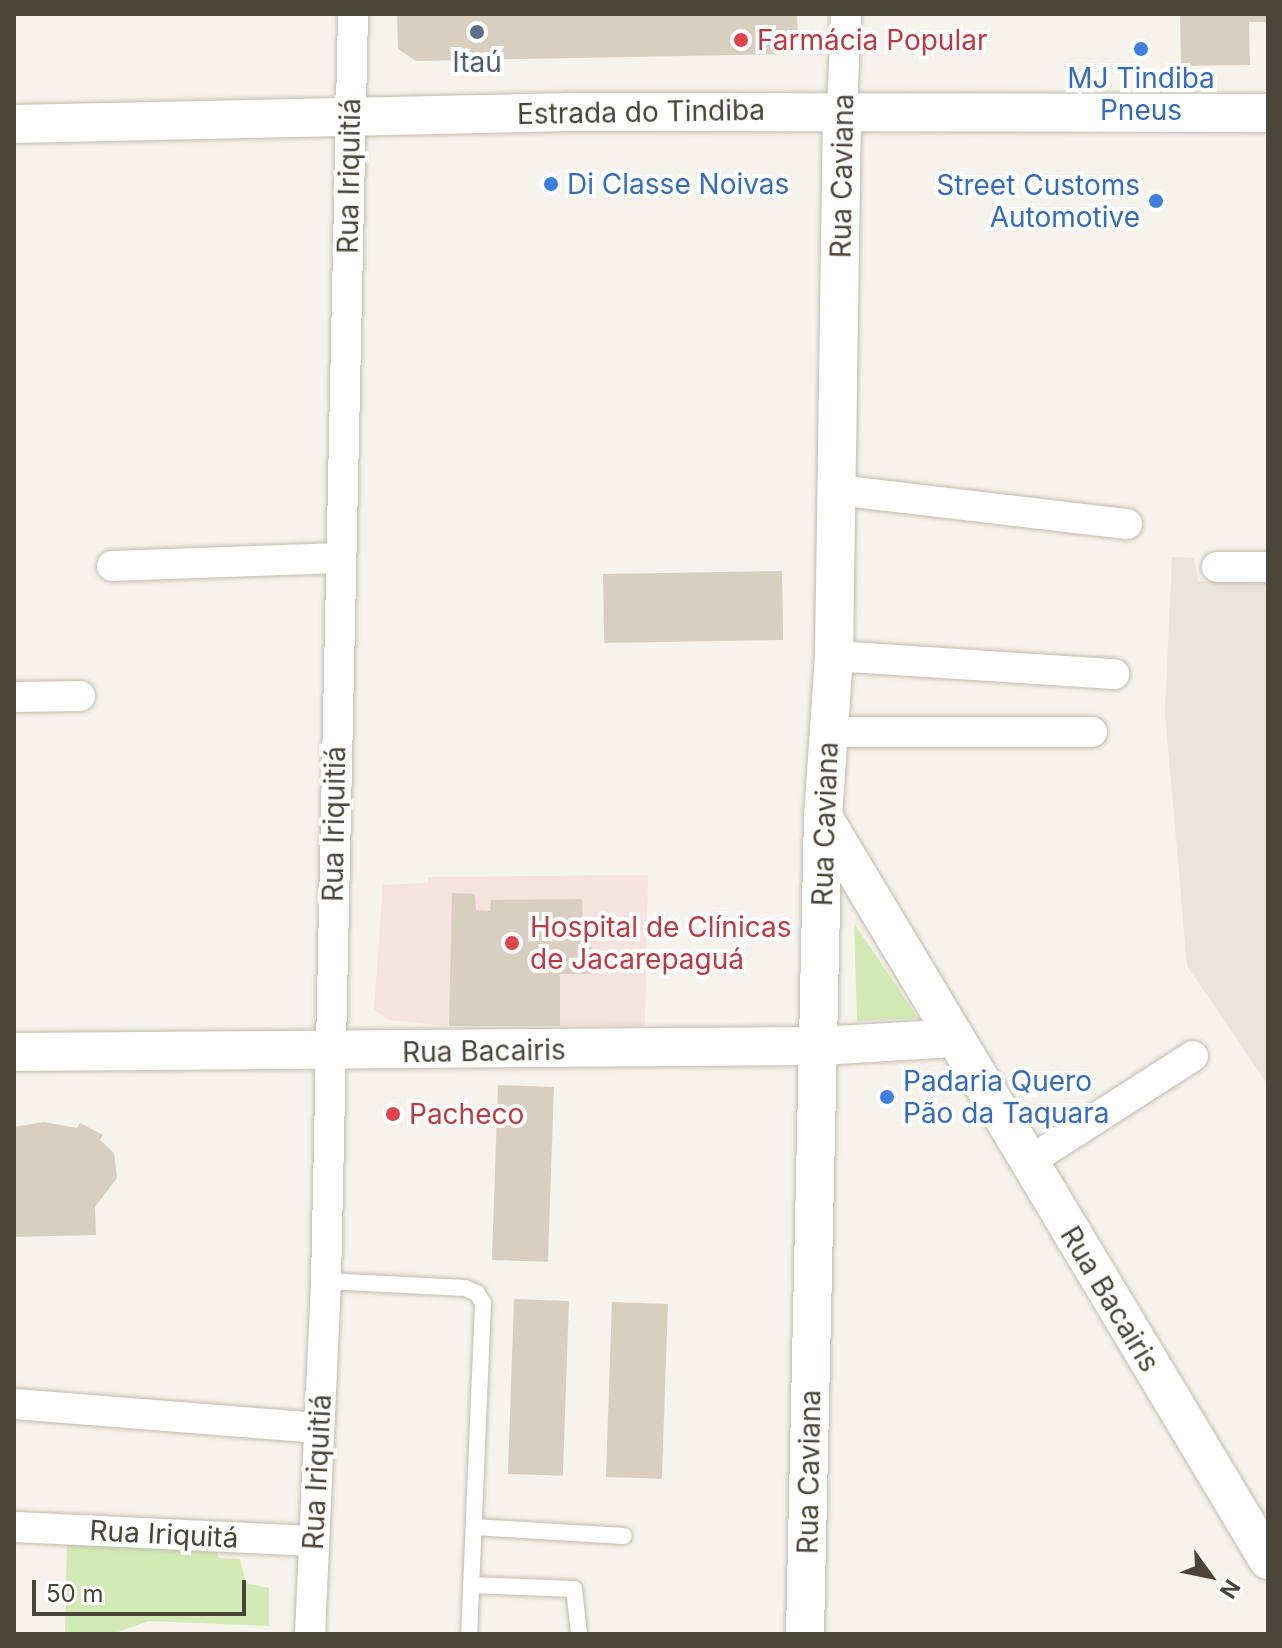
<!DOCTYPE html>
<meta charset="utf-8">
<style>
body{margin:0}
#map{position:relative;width:1282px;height:1648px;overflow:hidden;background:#f6f3ec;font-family:Inter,sans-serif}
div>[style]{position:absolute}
.residential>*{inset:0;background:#eae5da}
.medical>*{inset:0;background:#f6e3e0}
.green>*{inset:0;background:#d2eab5}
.building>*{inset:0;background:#d8cfc1;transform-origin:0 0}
.roads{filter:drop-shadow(0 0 2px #c2bbae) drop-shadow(0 0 2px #c2bbae)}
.service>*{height:16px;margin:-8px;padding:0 8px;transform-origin:8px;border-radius:8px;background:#fff}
.minor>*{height:30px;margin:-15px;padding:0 15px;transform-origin:15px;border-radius:15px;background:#fff}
.tertiary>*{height:38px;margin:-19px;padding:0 19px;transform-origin:19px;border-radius:19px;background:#fff}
.dots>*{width:22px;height:22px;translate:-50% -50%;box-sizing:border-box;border:4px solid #fff;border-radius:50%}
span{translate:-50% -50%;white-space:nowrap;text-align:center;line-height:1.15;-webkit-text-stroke:8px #fff;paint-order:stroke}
.health-label{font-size:28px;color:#be3a42}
.left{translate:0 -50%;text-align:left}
.service-label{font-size:28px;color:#4e5e75}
.shop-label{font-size:28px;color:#366cbe}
.right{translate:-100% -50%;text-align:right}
.street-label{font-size:28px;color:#4b4439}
.frame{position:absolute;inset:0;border:16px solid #4b4439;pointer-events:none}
.north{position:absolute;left:1170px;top:1536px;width:80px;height:80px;-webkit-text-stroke:6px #fff;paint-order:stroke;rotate:123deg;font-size:22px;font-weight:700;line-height:32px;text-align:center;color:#4b4439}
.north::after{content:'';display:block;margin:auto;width:28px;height:36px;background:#4b4439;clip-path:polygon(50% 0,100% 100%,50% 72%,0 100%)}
.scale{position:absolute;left:32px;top:1580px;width:214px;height:36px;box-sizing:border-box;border:4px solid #4b4439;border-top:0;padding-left:10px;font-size:24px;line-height:28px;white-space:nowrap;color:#4b4439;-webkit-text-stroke:6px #fff;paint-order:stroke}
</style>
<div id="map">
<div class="residential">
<div style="clip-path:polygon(1172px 557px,1194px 558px,1198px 581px,1268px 583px,1268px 1085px,1187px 966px,1165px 712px)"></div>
</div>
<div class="medical">
<div style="clip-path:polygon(648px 875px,645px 1026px,449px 1026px,389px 1020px,374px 1010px,383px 885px,428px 883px,428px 877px)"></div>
</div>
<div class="green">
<div style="clip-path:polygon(854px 923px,918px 1018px,857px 1021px)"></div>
<div style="clip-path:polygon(67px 1539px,214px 1544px,219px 1558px,240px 1559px,246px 1583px,269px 1588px,269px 1626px,149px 1621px,112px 1634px,65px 1634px)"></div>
</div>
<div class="building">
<div style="clip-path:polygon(397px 14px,797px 14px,798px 40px,785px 54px,416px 61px,398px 49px)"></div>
<div style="clip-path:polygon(1180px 14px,1268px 14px,1268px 22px,1249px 22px,1250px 65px,1181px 66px)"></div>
<div style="left:782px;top:571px;width:69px;height:179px;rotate:89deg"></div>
<div style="clip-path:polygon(452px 893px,475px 894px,476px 910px,490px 911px,491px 900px,582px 899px,583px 930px,592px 931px,591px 974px,560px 974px,560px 1026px,449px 1026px)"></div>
<div style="left:498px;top:1085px;width:56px;height:175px;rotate:2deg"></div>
<div style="clip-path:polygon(44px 1122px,77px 1128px,80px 1123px,103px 1135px,100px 1140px,114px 1153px,117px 1178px,95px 1207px,96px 1235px,14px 1237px,14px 1127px)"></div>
<div style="left:514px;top:1299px;width:55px;height:175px;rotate:2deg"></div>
<div style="left:612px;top:1302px;width:56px;height:175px;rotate:2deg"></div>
</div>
<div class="roads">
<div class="service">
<div style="left:326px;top:1281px;width:139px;rotate:2.9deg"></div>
<div style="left:465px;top:1288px;width:13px;rotate:23deg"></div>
<div style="left:477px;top:1293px;width:12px;rotate:59deg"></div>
<div style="left:483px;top:1303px;width:331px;rotate:92.4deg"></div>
<div style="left:474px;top:1527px;width:150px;rotate:3.4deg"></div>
<div style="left:471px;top:1585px;width:103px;rotate:2.2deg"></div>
<div style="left:574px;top:1589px;width:45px;rotate:83.7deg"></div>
</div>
<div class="minor">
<div style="left:842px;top:110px;width:96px;rotate:-87.6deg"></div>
<div style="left:837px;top:490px;width:292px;rotate:6.7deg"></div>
<div style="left:112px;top:566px;width:228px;rotate:-2deg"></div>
<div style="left:1217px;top:567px;width:51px"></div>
<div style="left:834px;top:656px;width:281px;rotate:3.7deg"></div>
<div style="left:14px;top:697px;width:66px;rotate:-0.9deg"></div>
<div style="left:829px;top:732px;width:263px"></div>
<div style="left:1028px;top:1162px;width:196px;rotate:-32.7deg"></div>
<div style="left:14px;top:1404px;width:306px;rotate:4.5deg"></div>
<div style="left:14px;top:1527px;width:300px;rotate:2.7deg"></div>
<div style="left:310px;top:1634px;width:353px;rotate:-87.4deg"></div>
<div style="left:326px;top:1281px;width:1267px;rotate:-88.78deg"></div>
</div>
<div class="tertiary">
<div style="left:14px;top:124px;width:558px;rotate:-1.23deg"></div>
<div style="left:572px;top:112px;width:696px;rotate:0.08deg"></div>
<div style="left:823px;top:817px;width:866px;rotate:59.08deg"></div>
<div style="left:14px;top:1052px;width:806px;rotate:-0.43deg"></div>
<div style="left:820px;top:1046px;width:133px;rotate:-3.4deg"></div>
<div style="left:805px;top:1634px;width:817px;rotate:-88.74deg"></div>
<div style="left:823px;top:817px;width:161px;rotate:-86.1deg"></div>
<div style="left:834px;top:656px;width:546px;rotate:-89.16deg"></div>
</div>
</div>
<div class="dots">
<div style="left:477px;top:32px;background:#5c6f8a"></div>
<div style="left:741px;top:40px;background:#e0444e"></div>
<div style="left:1141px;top:49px;background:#3f7fe0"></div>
<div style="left:551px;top:184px;background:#3f7fe0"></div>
<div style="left:1156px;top:201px;background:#3f7fe0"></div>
<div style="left:512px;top:943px;background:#e0444e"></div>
<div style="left:887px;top:1097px;background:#3f7fe0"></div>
<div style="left:393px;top:1114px;background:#e0444e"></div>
</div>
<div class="health-label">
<span class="left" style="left:757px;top:40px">Farmácia Popular</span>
<span class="left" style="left:530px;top:943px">Hospital de Clínicas<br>de Jacarepaguá</span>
<span class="left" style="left:409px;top:1114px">Pacheco</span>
</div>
<div class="service-label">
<span style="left:477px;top:62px">Itaú</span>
</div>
<div class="shop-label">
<span style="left:1141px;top:94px">MJ Tindiba<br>Pneus</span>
<span class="left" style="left:567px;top:184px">Di Classe Noivas</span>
<span class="right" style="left:1140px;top:201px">Street Customs<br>Automotive</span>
<span class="left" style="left:903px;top:1097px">Padaria Quero<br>Pão da Taquara</span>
</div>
<div class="street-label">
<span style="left:641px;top:112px;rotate:-1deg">Estrada do Tindiba</span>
<span style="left:349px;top:176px;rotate:-89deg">Rua Iriquitiá</span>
<span style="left:842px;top:176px;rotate:-89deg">Rua Caviana</span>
<span style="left:334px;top:824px;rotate:-89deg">Rua Iriquitiá</span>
<span style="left:825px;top:824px;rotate:-88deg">Rua Caviana</span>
<span style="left:484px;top:1051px;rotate:-1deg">Rua Bacairis</span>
<span style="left:1110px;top:1299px;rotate:59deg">Rua Bacairis</span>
<span style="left:317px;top:1472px;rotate:-87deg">Rua Iriquitiá</span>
<span style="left:809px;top:1472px;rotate:-89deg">Rua Caviana</span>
<span style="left:164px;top:1534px;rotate:3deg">Rua Iriquitá</span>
</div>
<div class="frame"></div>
<div class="north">N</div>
<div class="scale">50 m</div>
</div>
